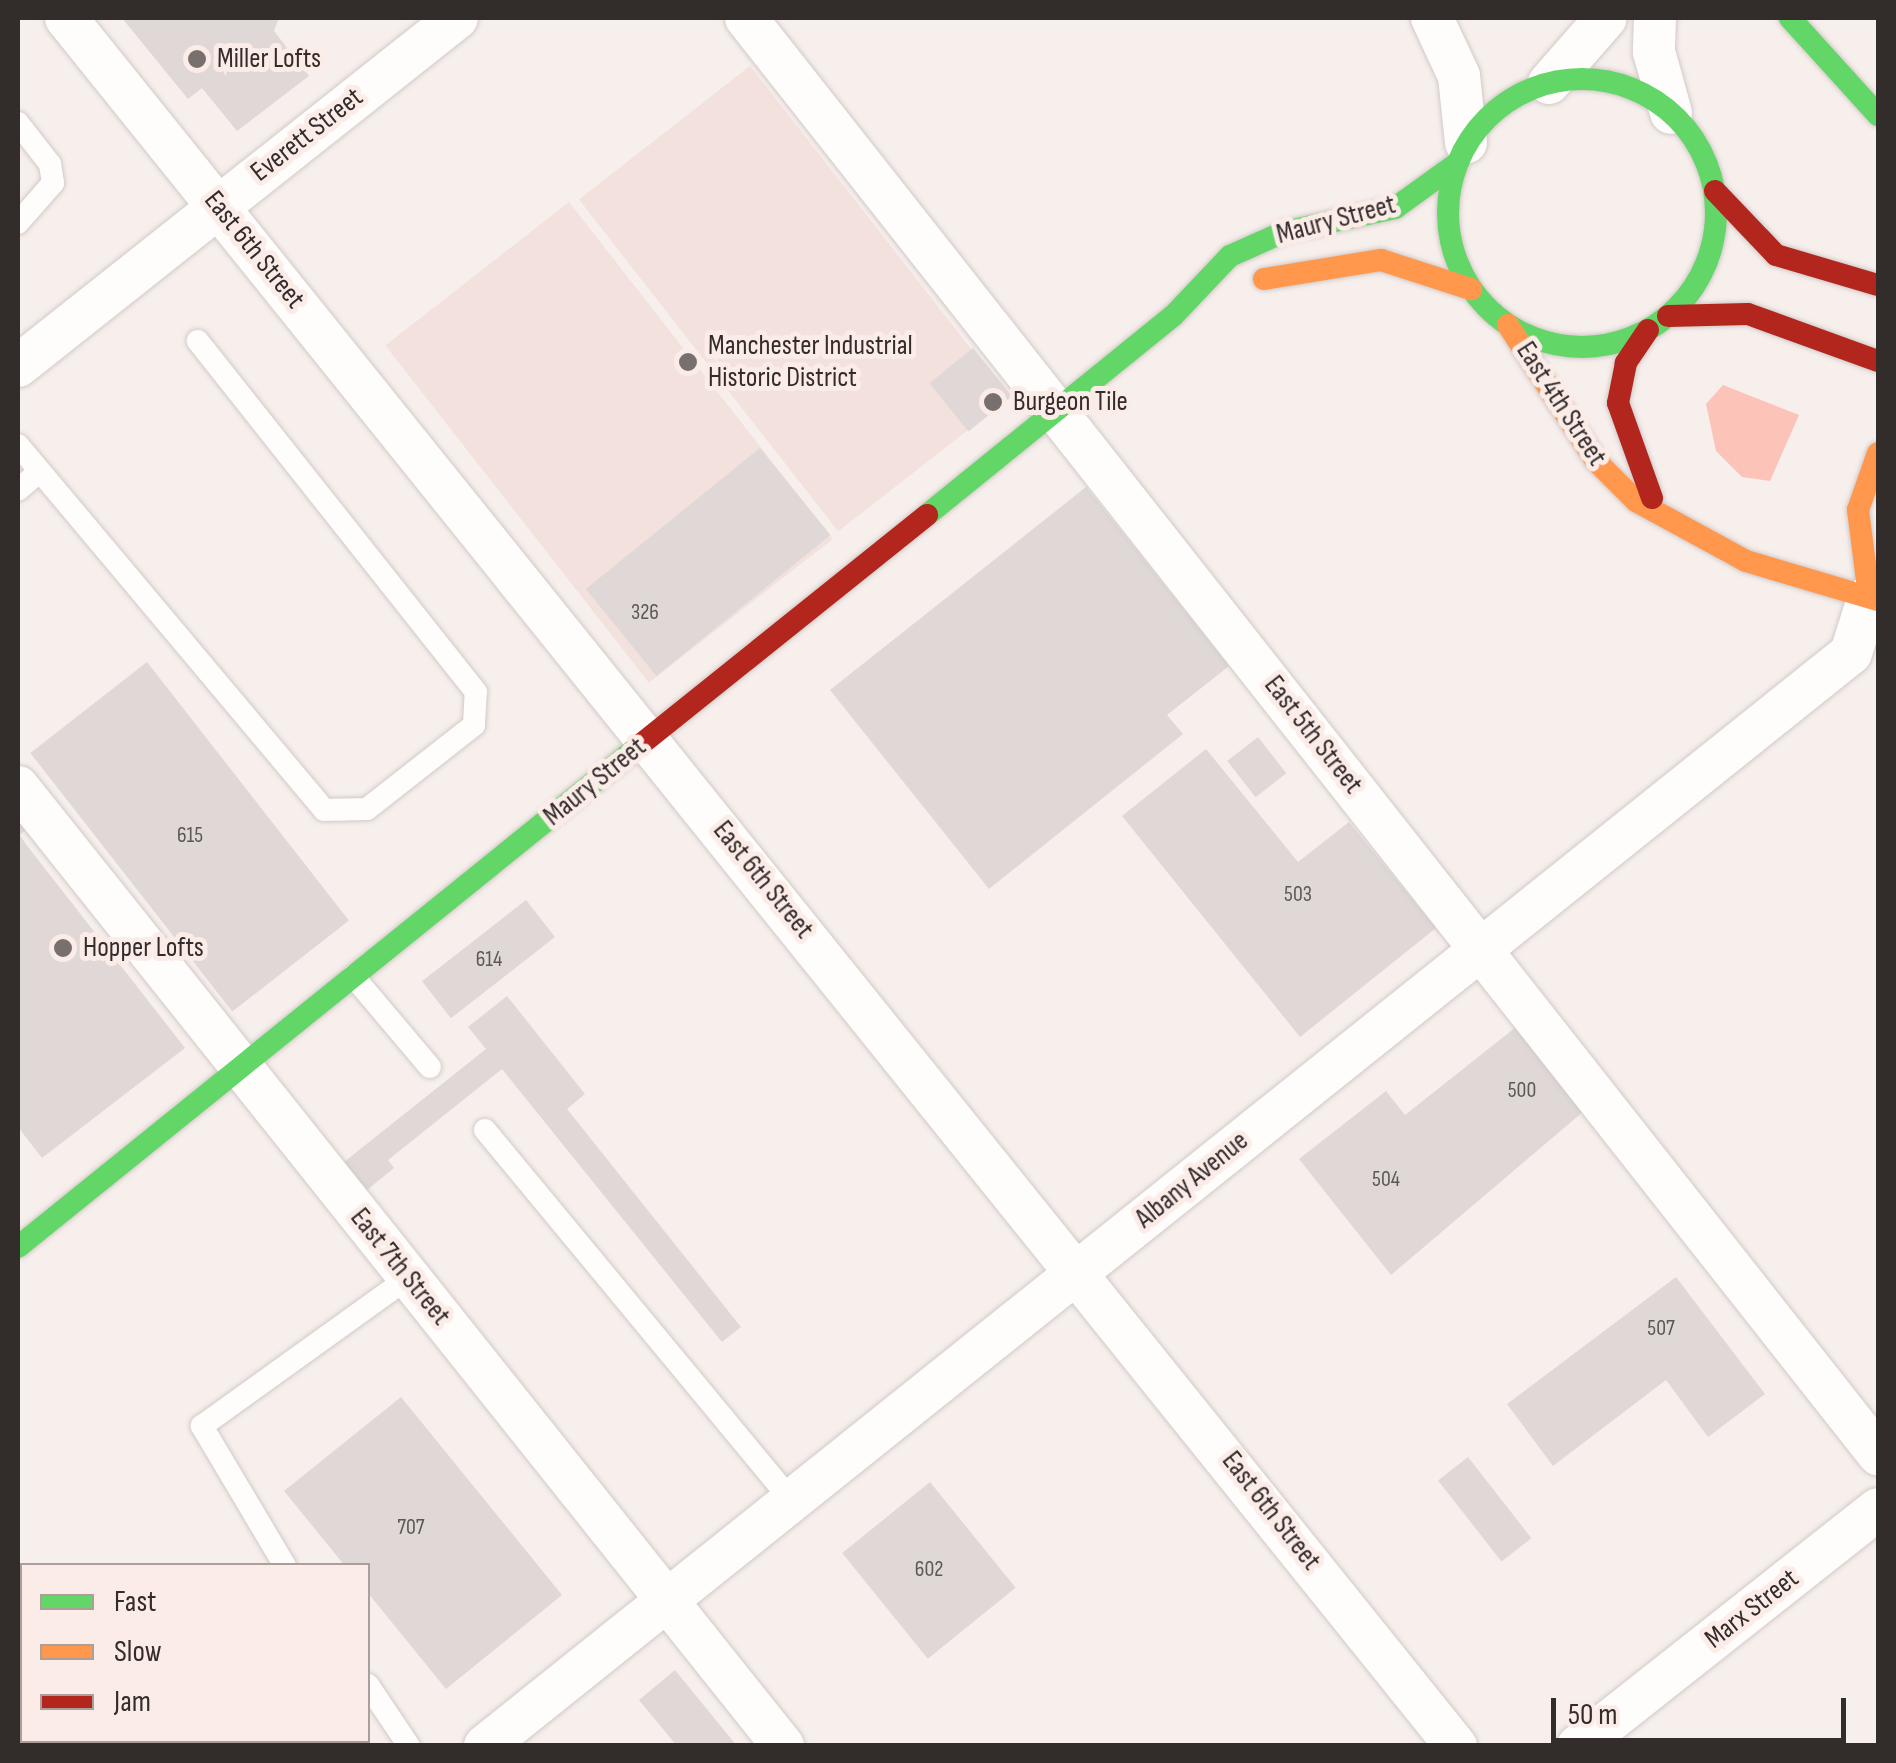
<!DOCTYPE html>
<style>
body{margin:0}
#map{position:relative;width:1896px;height:1763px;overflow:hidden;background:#f7efec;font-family:"Sofia Sans Condensed",sans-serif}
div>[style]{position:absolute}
.built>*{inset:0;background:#f2e1dd;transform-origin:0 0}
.water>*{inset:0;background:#fcc3b9}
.building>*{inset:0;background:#dfd8d6;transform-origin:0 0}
.roads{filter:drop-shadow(0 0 2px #d1cac8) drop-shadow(0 0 2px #d1cac8)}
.lane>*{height:22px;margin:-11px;padding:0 11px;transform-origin:11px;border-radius:11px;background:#fefdfc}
.street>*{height:42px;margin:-21px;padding:0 21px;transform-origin:21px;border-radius:21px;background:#fefdfc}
.fast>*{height:22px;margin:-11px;padding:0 11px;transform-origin:11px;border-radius:11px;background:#63d668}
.fast>.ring{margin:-11px;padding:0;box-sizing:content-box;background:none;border:22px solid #63d668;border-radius:50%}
.slow>*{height:22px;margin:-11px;padding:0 11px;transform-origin:11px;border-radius:11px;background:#ff974d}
.jam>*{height:22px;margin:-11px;padding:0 11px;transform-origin:11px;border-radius:11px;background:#b3261e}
.dots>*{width:28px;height:28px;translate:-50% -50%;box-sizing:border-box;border:5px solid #fcece8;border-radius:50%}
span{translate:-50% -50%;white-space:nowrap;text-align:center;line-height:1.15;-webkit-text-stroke:10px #fcece8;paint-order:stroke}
.number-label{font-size:22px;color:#5d5756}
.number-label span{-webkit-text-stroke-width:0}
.poi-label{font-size:28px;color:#322c2b}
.left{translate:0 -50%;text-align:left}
.street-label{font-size:28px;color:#322c2b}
.frame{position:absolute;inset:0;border:20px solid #322c2b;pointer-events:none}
.legend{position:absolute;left:20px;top:1563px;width:350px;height:180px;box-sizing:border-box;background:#fcece8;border:2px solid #ab9f9c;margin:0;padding:12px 18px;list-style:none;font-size:30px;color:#322c2b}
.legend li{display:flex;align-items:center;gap:20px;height:50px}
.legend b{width:50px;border:2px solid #ab9f9c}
.scale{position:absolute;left:1551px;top:1698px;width:295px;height:45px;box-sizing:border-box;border:5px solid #322c2b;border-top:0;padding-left:12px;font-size:30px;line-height:35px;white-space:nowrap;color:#322c2b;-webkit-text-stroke:8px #fcece8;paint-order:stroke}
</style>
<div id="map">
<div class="built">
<div style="left:750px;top:66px;width:421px;height:217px;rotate:52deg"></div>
<div style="left:569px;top:202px;width:428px;height:233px;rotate:52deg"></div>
</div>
<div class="water">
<div style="clip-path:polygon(1723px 385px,1799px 415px,1770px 481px,1742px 477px,1716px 451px,1706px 404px)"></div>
</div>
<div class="building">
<div style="clip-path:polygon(122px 18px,279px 18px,274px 31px,309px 76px,237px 131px,202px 88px,188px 99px)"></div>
<div style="left:973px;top:348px;width:62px;height:56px;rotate:51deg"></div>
<div style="left:760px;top:448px;width:112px;height:224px;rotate:51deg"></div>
<div style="clip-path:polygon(1086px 487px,1229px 666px,1167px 715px,1183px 734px,989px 889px,830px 690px)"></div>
<div style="left:147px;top:662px;width:328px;height:148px;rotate:52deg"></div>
<div style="left:1258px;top:737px;width:46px;height:39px;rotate:52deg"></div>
<div style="clip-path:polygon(1206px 749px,1298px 862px,1349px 822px,1436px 928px,1300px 1037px,1122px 816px)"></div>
<div style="clip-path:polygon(18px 813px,29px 827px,20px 835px,25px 843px,185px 1048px,42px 1158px,18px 1127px)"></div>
<div style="left:526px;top:900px;width:47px;height:132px;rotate:52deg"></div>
<div style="clip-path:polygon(507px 996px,585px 1094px,567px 1109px,741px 1327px,722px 1342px,502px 1069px,388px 1160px,394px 1168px,367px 1190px,344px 1162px,486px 1049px,468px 1027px)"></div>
<div style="clip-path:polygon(1516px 1027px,1584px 1111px,1391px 1275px,1299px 1159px,1386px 1091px,1405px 1115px)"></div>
<div style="clip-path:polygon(1676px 1277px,1765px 1394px,1708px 1437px,1666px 1380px,1553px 1466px,1507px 1404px)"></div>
<div style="clip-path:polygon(401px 1397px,562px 1595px,446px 1689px,368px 1593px,368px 1566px,345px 1566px,284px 1491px)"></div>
<div style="left:1468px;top:1457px;width:103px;height:38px;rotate:52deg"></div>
<div style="left:930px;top:1482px;width:136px;height:113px;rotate:51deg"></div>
<div style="clip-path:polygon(675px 1670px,737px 1746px,677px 1746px,639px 1700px)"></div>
<div style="clip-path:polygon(142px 1740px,288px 1740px,282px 1746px)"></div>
</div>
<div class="roads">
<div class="lane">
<div style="left:18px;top:123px;width:52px;rotate:52deg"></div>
<div style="left:50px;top:164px;width:19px;rotate:81deg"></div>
<div style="left:53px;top:183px;width:53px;rotate:131.2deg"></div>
<div style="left:18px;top:445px;width:476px;rotate:50deg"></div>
<div style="left:324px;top:810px;width:43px;rotate:-1.3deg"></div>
<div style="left:367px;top:809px;width:136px;rotate:-38.1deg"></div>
<div style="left:474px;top:725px;width:33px;rotate:-87deg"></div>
<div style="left:476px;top:692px;width:448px;rotate:-128.4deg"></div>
<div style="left:18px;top:490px;width:28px;rotate:-41deg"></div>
<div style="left:353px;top:976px;width:119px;rotate:49.8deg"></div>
<div style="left:485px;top:1130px;width:480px;rotate:50.4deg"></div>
<div style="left:285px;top:1566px;width:163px;rotate:-120.7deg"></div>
<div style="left:202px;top:1426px;width:254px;rotate:-35.7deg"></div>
<div style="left:368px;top:1685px;width:73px;rotate:56.1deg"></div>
</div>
<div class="street">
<div style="left:66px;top:18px;width:2218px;rotate:51.19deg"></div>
<div style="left:746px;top:18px;width:1829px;rotate:51.75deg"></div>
<div style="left:1432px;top:18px;width:64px;rotate:65deg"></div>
<div style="left:1459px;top:76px;width:67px;rotate:84deg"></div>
<div style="left:1655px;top:18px;width:34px;rotate:92deg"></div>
<div style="left:1654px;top:52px;width:63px;rotate:74.4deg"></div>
<div style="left:1549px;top:83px;width:86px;rotate:-48.8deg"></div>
<div style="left:18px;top:366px;width:560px;rotate:-38.4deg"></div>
<div style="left:18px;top:787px;width:1227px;rotate:51.42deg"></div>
<div style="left:18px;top:1618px;width:8px;rotate:60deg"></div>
<div style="left:114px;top:1740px;width:7px;rotate:56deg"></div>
<div style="left:485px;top:1746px;width:1749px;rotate:-38.66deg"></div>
<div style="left:1851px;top:653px;width:60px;rotate:-72.5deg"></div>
<div style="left:1578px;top:1746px;width:382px;rotate:-38.3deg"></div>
</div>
<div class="fast">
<div style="left:1790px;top:18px;width:131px;rotate:47.8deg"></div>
<div class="ring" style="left:1448px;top:79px;width:246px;height:246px"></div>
<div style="left:927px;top:515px;width:316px;rotate:-39deg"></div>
<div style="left:1173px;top:316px;width:83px;rotate:-46.5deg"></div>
<div style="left:1230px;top:256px;width:59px;rotate:-24deg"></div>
<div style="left:1284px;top:232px;width:114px;rotate:-12.2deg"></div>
<div style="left:1395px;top:208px;width:75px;rotate:-35.8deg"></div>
<div style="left:18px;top:1247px;width:799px;rotate:-38.91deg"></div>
</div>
<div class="slow">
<div style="left:1264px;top:279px;width:119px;rotate:-9.2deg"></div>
<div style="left:1381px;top:260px;width:95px;rotate:17.9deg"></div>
<div style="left:1508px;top:325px;width:162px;rotate:57.1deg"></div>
<div style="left:1596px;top:461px;width:57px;rotate:45deg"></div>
<div style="left:1636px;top:501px;width:125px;rotate:28.6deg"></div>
<div style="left:1746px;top:561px;width:138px;rotate:16.5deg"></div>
<div style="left:1869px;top:596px;width:87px;rotate:-97.3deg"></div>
<div style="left:1858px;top:510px;width:60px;rotate:-70.7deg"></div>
</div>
<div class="jam">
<div style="left:1715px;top:191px;width:88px;rotate:46.4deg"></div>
<div style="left:1776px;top:255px;width:106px;rotate:16.4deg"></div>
<div style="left:1668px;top:316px;width:80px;rotate:-1.4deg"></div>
<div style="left:1748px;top:314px;width:138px;rotate:19.9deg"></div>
<div style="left:1648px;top:330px;width:40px;rotate:124deg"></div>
<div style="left:1626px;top:363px;width:41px;rotate:101.3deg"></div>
<div style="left:1618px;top:403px;width:101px;rotate:70.3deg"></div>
<div style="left:640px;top:745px;width:368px;rotate:-38.7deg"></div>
</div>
</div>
<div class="dots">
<div style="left:197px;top:59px;background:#77706f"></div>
<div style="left:688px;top:362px;background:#77706f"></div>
<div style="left:993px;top:402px;background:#77706f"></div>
<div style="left:63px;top:948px;background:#77706f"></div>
</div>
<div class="number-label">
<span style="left:645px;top:613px">326</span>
<span style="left:190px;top:836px">615</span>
<span style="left:1298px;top:895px">503</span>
<span style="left:489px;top:960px">614</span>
<span style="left:1522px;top:1091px">500</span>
<span style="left:1386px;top:1180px">504</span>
<span style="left:1661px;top:1329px">507</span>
<span style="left:411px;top:1528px">707</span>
<span style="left:929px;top:1570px">602</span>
</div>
<div class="poi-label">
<span class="left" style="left:217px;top:59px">Miller Lofts</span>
<span class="left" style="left:708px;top:362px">Manchester Industrial<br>Historic District</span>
<span class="left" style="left:1013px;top:402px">Burgeon Tile</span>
<span class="left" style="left:83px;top:948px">Hopper Lofts</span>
</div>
<div class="street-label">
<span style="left:307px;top:135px;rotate:-38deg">Everett Street</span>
<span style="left:1336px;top:220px;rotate:-15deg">Maury Street</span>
<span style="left:254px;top:250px;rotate:51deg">East 6th Street</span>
<span style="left:1561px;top:404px;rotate:57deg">East 4th Street</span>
<span style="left:1313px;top:735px;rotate:52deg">East 5th Street</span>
<span style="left:595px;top:782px;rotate:-39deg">Maury Street</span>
<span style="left:763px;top:880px;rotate:51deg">East 6th Street</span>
<span style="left:1192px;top:1180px;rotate:-39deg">Albany Avenue</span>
<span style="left:400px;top:1267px;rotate:51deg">East 7th Street</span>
<span style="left:1271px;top:1511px;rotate:52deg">East 6th Street</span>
<span style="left:1752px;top:1609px;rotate:-38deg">Marx Street</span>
</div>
<div class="frame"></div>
<ul class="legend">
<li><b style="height:12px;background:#63d668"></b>Fast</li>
<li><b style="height:12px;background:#ff974d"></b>Slow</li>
<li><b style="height:12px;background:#b3261e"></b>Jam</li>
</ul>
<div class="scale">50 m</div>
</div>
